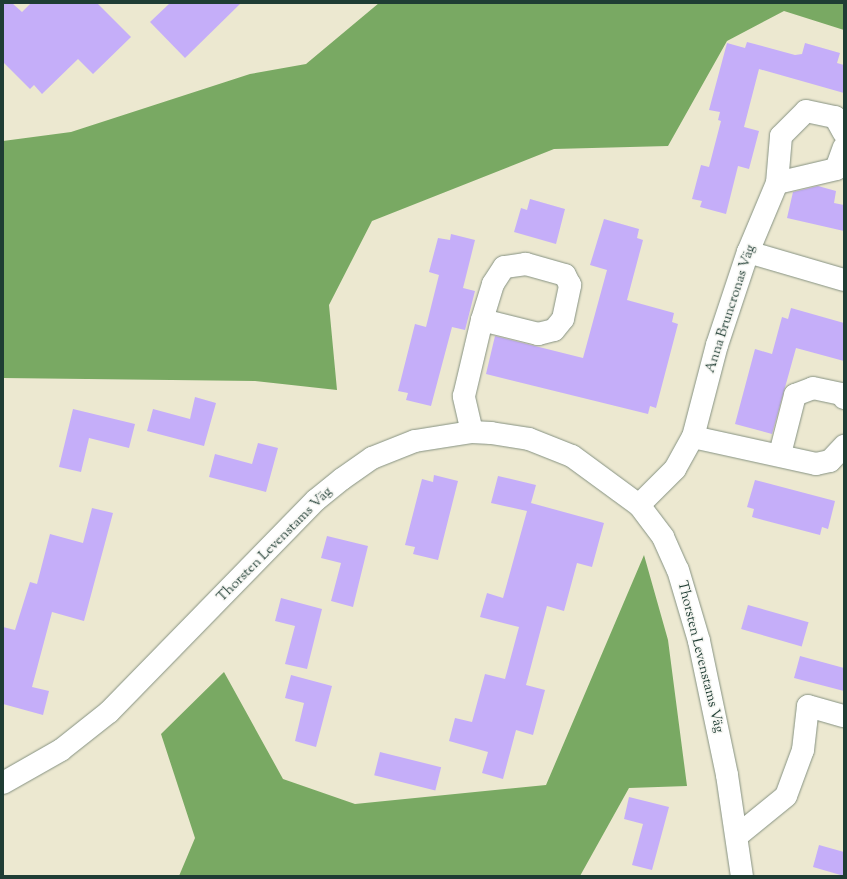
<!DOCTYPE html>
<meta charset="utf-8">
<style>
body{margin:0}
#map{position:relative;width:847px;height:879px;overflow:hidden;background:#ece8d0;font-family:"Sorts Mill Goudy",serif}
div>[style]{position:absolute}
.forest>*{inset:0;background:#79a963}
.building>*{inset:0;background:#c5aef9;transform-origin:0 0}
.roads{filter:drop-shadow(0 0 1px #869282) drop-shadow(0 0 1px #869282)}
.street>*{height:22px;margin:-11px;padding:0 11px;transform-origin:11px;border-radius:11px;background:#fff}
span{translate:-50% -50%;white-space:nowrap;text-align:center;line-height:1.15;-webkit-text-stroke:3px #f6f6f2;paint-order:stroke}
.street-label{font-size:14px;color:#1f3d34}
.frame{position:absolute;inset:0;border:4px solid #1f3d34;pointer-events:none}
</style>
<div id="map">
<div class="forest">
<div style="clip-path:polygon(379px 3px,844px 3px,844px 30px,784px 11px,727px 41px,668px 146px,554px 149px,372px 221px,329px 305px,337px 390px,255px 381px,3px 378px,3px 141px,71px 132px,250px 74px,306px 64px)"></div>
<div style="clip-path:polygon(644px 555px,668px 640px,687px 786px,629px 788px,580px 876px,179px 876px,195px 838px,161px 734px,224px 672px,283px 779px,355px 804px,546px 785px)"></div>
</div>
<div class="building">
<div style="clip-path:polygon(3px 3px,12px 3px,22px 12px,31px 3px,97px 3px,131px 37px,93px 74px,78px 59px,42px 94px,34px 85px,30px 89px,3px 62px)"></div>
<div style="clip-path:polygon(170px 3px,241px 3px,185px 58px,150px 22px)"></div>
<div style="clip-path:polygon(747px 42px,795px 55px,802px 54px,805px 43px,840px 53px,837px 63px,844px 65px,844px 93px,759px 69px,744px 127px,759px 131px,749px 169px,738px 166px,726px 214px,700px 207px,702px 201px,692px 199px,701px 165px,709px 167px,721px 121px,718px 120px,720px 112px,709px 110px,727px 43px,745px 48px)"></div>
<div style="clip-path:polygon(818px 186px,836px 191px,834px 203px,844px 205px,844px 231px,787px 218px,793px 192px)"></div>
<div style="clip-path:polygon(530px 199px,565px 209px,556px 244px,514px 232px,521px 208px,527px 210px)"></div>
<div style="clip-path:polygon(604px 219px,639px 229px,637px 238px,643px 240px,627px 300px,674px 313px,672px 322px,678px 324px,656px 408px,650px 406px,648px 414px,486px 374px,495px 336px,583px 358px,607px 270px,590px 265px)"></div>
<div style="clip-path:polygon(451px 234px,475px 240px,463px 288px,475px 291px,465px 330px,452px 327px,431px 406px,406px 400px,408px 393px,398px 391px,415px 324px,426px 327px,439px 275px,429px 272px,438px 238px,450px 240px)"></div>
<div style="clip-path:polygon(791px 308px,844px 323px,844px 361px,796px 348px,772px 434px,735px 424px,755px 349px,772px 354px,782px 317px,788px 319px)"></div>
<div style="clip-path:polygon(195px 397px,216px 403px,204px 446px,147px 431px,153px 409px,190px 419px)"></div>
<div style="clip-path:polygon(73px 409px,135px 424px,129px 448px,89px 438px,81px 472px,59px 467px)"></div>
<div style="clip-path:polygon(258px 443px,278px 448px,266px 492px,209px 477px,215px 454px,252px 464px)"></div>
<div style="clip-path:polygon(434px 475px,458px 481px,438px 560px,413px 554px,415px 547px,405px 545px,422px 479px,433px 482px)"></div>
<div style="clip-path:polygon(498px 476px,536px 485px,531px 503px,604px 523px,592px 567px,577px 563px,564px 611px,547px 606px,526px 685px,545px 690px,533px 735px,516px 730px,503px 779px,482px 773px,488px 752px,449px 741px,455px 718px,472px 722px,485px 674px,505px 679px,519px 627px,480px 617px,487px 593px,503px 598px,527px 511px,491px 503px)"></div>
<div style="clip-path:polygon(755px 480px,835px 501px,828px 529px,822px 527px,820px 535px,752px 517px,754px 509px,747px 507px)"></div>
<div style="clip-path:polygon(92px 508px,113px 513px,84px 621px,52px 612px,32px 687px,49px 691px,43px 715px,3px 704px,3px 627px,15px 630px,30px 582px,37px 584px,50px 534px,83px 543px)"></div>
<div style="clip-path:polygon(327px 536px,368px 546px,353px 607px,331px 601px,341px 563px,321px 558px)"></div>
<div style="clip-path:polygon(281px 598px,322px 609px,307px 669px,285px 664px,295px 626px,275px 621px)"></div>
<div style="left:748px;top:605px;width:63px;height:25px;rotate:16deg"></div>
<div style="clip-path:polygon(800px 656px,844px 668px,844px 691px,794px 678px)"></div>
<div style="clip-path:polygon(291px 675px,332px 686px,316px 747px,295px 741px,304px 703px,285px 698px)"></div>
<div style="left:380px;top:752px;width:63px;height:24px;rotate:14deg"></div>
<div style="clip-path:polygon(629px 797px,669px 807px,652px 870px,632px 865px,643px 824px,624px 819px)"></div>
<div style="clip-path:polygon(819px 845px,844px 852px,844px 876px,813px 867px)"></div>
</div>
<div class="roads">
<div class="street">
<div style="left:777px;top:183px;width:61px;rotate:-13.3deg"></div>
<div style="left:836px;top:169px;width:23px;rotate:-70deg"></div>
<div style="left:748px;top:252px;width:100px;rotate:16.3deg"></div>
<div style="left:472px;top:432px;width:37px;rotate:-103deg"></div>
<div style="left:464px;top:396px;width:78px;rotate:-76.7deg"></div>
<div style="left:482px;top:320px;width:58px;rotate:14deg"></div>
<div style="left:538px;top:334px;width:16px;rotate:-14deg"></div>
<div style="left:554px;top:330px;width:14px;rotate:-51deg"></div>
<div style="left:563px;top:319px;width:35px;rotate:-78deg"></div>
<div style="left:570px;top:285px;width:11px;rotate:-117deg"></div>
<div style="left:565px;top:275px;width:41px;rotate:-164.2deg"></div>
<div style="left:526px;top:264px;width:22px;rotate:172deg"></div>
<div style="left:504px;top:267px;width:20px;rotate:123deg"></div>
<div style="left:493px;top:284px;width:38px;rotate:107deg"></div>
<div style="left:693px;top:437px;width:126px;rotate:12.4deg"></div>
<div style="left:816px;top:464px;width:14px;rotate:-12deg"></div>
<div style="left:830px;top:461px;width:21px;rotate:-47deg"></div>
<div style="left:780px;top:454px;width:61px;rotate:-75.7deg"></div>
<div style="left:795px;top:395px;width:19px;rotate:-21deg"></div>
<div style="left:813px;top:388px;width:29px;rotate:12deg"></div>
<div style="left:841px;top:394px;width:5px;rotate:53deg"></div>
<div style="left:639px;top:505px;width:51px;rotate:-45deg"></div>
<div style="left:675px;top:469px;width:37px;rotate:-61deg"></div>
<div style="left:693px;top:437px;width:95px;rotate:-75.4deg"></div>
<div style="left:717px;top:345px;width:98px;rotate:-71.6deg"></div>
<div style="left:748px;top:252px;width:75px;rotate:-67.2deg"></div>
<div style="left:777px;top:183px;width:47px;rotate:-85.1deg"></div>
<div style="left:781px;top:136px;width:35px;rotate:-45deg"></div>
<div style="left:806px;top:111px;width:30px;rotate:12deg"></div>
<div style="left:835px;top:117px;width:18px;rotate:61deg"></div>
<div style="left:3px;top:783px;width:67px;rotate:-29.6deg"></div>
<div style="left:61px;top:750px;width:61px;rotate:-38.4deg"></div>
<div style="left:109px;top:712px;width:296px;rotate:-45.7deg"></div>
<div style="left:316px;top:500px;width:33px;rotate:-39deg"></div>
<div style="left:342px;top:479px;width:37px;rotate:-35deg"></div>
<div style="left:372px;top:458px;width:46px;rotate:-21.6deg"></div>
<div style="left:415px;top:441px;width:58px;rotate:-9deg"></div>
<div style="left:472px;top:432px;width:19px;rotate:3deg"></div>
<div style="left:491px;top:433px;width:38px;rotate:9deg"></div>
<div style="left:529px;top:439px;width:46px;rotate:21.6deg"></div>
<div style="left:572px;top:456px;width:83px;rotate:36.2deg"></div>
<div style="left:639px;top:505px;width:40px;rotate:53deg"></div>
<div style="left:663px;top:537px;width:36px;rotate:66deg"></div>
<div style="left:678px;top:570px;width:74px;rotate:73.5deg"></div>
<div style="left:699px;top:641px;width:137px;rotate:78.2deg"></div>
<div style="left:727px;top:775px;width:102px;rotate:81.6deg"></div>
<div style="left:737px;top:836px;width:63px;rotate:-39.2deg"></div>
<div style="left:786px;top:796px;width:49px;rotate:-69.7deg"></div>
<div style="left:803px;top:750px;width:44px;rotate:-83.5deg"></div>
<div style="left:808px;top:706px;width:37px;rotate:16deg"></div>
</div>
</div>
<div class="street-label">
<span style="left:731px;top:309px;rotate:-72deg">Anna Bruncronas Väg</span>
<span style="left:275px;top:545px;rotate:-45deg">Thorsten Levenstams Väg</span>
<span style="left:700px;top:657px;rotate:76deg">Thorsten Levenstams Väg</span>
</div>
<div class="frame"></div>
</div>
